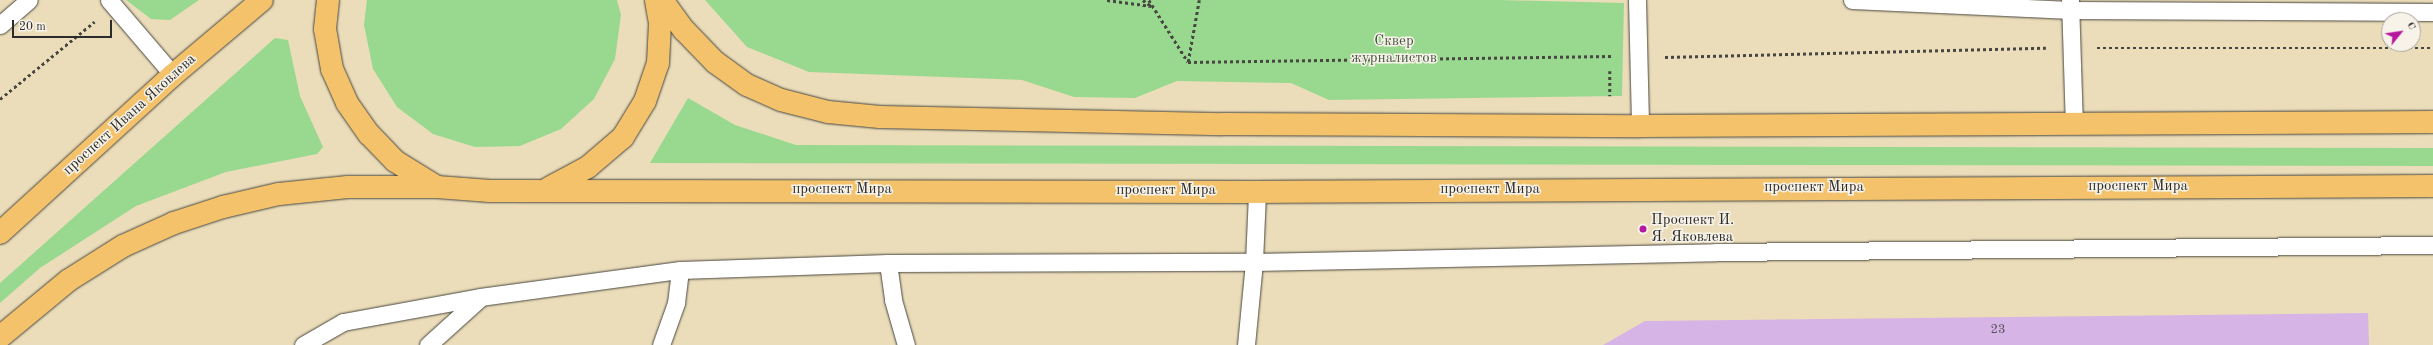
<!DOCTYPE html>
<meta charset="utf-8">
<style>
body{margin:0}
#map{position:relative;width:2433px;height:345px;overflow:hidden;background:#ebddb9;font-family:"Old Standard TT",serif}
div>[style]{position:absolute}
.green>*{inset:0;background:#99d98f}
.building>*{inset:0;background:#d7b4e6}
.path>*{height:2.5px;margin-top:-1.25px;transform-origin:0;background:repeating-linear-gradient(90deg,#484640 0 3px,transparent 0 6px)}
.roads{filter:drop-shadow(0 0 1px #484640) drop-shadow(0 0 1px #484640)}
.lane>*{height:17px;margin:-8.5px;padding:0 8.5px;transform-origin:8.5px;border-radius:8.5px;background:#fff}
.primary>*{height:22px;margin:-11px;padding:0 11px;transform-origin:11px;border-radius:11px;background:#f3c26a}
.dots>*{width:11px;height:11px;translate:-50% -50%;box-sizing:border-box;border:2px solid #f7f3e8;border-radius:50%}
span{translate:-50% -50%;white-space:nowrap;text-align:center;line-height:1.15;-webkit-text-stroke:3px #f7f3e8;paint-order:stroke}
.number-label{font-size:13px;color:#564d5a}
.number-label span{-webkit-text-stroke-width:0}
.park-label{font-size:15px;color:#465644}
.street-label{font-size:15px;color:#2b2b2b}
.poi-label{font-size:15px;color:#2b2b2b}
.left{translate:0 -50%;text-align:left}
.north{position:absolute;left:2381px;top:12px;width:40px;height:40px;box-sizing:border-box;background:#f7f3e8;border:1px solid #a5a39c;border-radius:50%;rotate:60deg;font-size:11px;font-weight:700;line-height:16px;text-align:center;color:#2b2b2b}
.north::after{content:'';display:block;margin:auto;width:14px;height:18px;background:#b5179e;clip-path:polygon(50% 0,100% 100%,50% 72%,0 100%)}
.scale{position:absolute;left:12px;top:20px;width:100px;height:18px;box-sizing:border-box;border:2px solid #2b2b2b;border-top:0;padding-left:5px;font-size:12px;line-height:14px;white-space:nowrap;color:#2b2b2b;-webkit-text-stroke:3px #f7f3e8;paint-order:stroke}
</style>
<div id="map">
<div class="green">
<div style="clip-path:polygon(126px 0,199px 0,170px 20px,151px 19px)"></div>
<div style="clip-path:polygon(367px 0,617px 0,621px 15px,615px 59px,594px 99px,561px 129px,520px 146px,475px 147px,433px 134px,397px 107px,373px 69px,364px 25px)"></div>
<div style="clip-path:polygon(705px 0,1498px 0,1624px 3px,1622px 96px,1329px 100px,1291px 83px,1177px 81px,1135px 98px,1074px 97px,1022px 80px,809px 72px,747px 47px)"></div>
<div style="clip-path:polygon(275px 38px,288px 40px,300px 96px,323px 147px,317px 154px,226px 172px,136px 206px,40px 268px,0 303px,0 283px)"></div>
<div style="clip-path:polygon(688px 98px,735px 125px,796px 145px,2433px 148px,2433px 166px,650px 163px)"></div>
</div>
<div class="building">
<div style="clip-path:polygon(2368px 313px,2369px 345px,1603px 345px,1645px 321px)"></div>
</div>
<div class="path">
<div style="left:1107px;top:0;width:45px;rotate:7.6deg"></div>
<div style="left:1143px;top:0;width:9px;rotate:36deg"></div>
<div style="left:1149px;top:0;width:73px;rotate:57.8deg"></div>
<div style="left:1188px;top:62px;width:424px;rotate:-0.8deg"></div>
<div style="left:2097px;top:48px;width:336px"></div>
<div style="left:1665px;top:57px;width:381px;rotate:-1.4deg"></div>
<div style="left:1188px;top:62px;width:63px;rotate:-79.9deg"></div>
<div style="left:1610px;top:71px;width:25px;rotate:90deg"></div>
<div style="left:0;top:99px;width:122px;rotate:-39.3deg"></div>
</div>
<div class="roads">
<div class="lane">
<div style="left:109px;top:0;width:99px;rotate:49.5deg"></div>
<div style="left:1637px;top:0;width:126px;rotate:88.6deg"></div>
<div style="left:1852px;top:0;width:219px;rotate:2.6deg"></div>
<div style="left:2071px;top:10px;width:362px;rotate:0.3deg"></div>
<div style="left:2070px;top:0;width:124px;rotate:88.2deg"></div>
<div style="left:0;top:25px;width:38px;rotate:-41deg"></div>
<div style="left:888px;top:263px;width:37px;rotate:82deg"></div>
<div style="left:893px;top:300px;width:47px;rotate:73.9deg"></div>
<div style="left:303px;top:345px;width:46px;rotate:-29.9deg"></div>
<div style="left:343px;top:322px;width:139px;rotate:-10.3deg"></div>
<div style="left:480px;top:297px;width:202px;rotate:-7.7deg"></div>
<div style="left:680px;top:270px;width:208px;rotate:-1.9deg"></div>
<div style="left:888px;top:263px;width:366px;rotate:-0.2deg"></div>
<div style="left:1254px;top:262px;width:462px;rotate:-1.2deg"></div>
<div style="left:1716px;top:252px;width:717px;rotate:-0.56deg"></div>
<div style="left:428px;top:345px;width:70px;rotate:-42.1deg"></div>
<div style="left:661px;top:345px;width:45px;rotate:-70.3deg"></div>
<div style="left:676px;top:303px;width:33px;rotate:-83deg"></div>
<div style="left:1246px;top:345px;width:83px;rotate:-84.5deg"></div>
<div style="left:1254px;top:262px;width:70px;rotate:-87.5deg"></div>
</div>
<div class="primary">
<div style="left:328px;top:0;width:29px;rotate:96deg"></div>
<div style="left:325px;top:29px;width:41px;rotate:80.1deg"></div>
<div style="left:332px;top:69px;width:37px;rotate:66deg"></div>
<div style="left:347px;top:103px;width:38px;rotate:55deg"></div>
<div style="left:369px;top:134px;width:37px;rotate:46deg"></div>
<div style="left:395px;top:161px;width:49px;rotate:31.8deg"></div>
<div style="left:662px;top:0;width:37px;rotate:54deg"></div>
<div style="left:684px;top:30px;width:45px;rotate:45.9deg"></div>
<div style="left:715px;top:62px;width:39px;rotate:36deg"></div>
<div style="left:747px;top:85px;width:37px;rotate:24deg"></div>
<div style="left:781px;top:100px;width:49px;rotate:14.3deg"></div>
<div style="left:828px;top:112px;width:52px;rotate:5.5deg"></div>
<div style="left:880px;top:117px;width:343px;rotate:1.2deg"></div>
<div style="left:1223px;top:124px;width:417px;rotate:0.3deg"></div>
<div style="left:1640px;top:126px;width:793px;rotate:-0.29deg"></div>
<div style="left:549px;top:188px;width:44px;rotate:-28.3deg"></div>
<div style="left:588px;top:167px;width:46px;rotate:-40.6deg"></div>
<div style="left:623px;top:137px;width:42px;rotate:-58.6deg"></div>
<div style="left:645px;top:101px;width:40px;rotate:-71.1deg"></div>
<div style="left:658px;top:63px;width:40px;rotate:-87.1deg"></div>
<div style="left:660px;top:23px;width:23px;rotate:-100deg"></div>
<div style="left:0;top:233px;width:234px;rotate:-42.4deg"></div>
<div style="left:173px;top:75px;width:116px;rotate:-40.1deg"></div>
<div style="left:0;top:337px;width:89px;rotate:-39.6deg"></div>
<div style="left:69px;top:280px;width:64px;rotate:-32.2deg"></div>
<div style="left:123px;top:246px;width:56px;rotate:-24.3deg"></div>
<div style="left:174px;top:223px;width:52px;rotate:-18.1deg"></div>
<div style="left:223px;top:207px;width:57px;rotate:-13.1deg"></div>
<div style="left:279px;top:194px;width:69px;rotate:-5.8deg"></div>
<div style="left:348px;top:187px;width:89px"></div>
<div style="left:437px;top:187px;width:53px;rotate:4.3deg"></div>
<div style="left:490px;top:191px;width:767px;rotate:0.07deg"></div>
<div style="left:1257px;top:192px;width:1176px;rotate:-0.29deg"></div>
</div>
</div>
<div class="dots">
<div style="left:1643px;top:229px;background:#b5179e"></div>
</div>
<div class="number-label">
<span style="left:1998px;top:330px">23</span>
</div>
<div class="park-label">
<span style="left:1394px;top:50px">Сквер<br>журналистов</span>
</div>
<div class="street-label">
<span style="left:130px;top:115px;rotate:-42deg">проспект Ивана Яковлева</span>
<span style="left:2138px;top:187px">проспект Мира</span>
<span style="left:1814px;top:188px">проспект Мира</span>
<span style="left:842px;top:190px">проспект Мира</span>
<span style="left:1490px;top:190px">проспект Мира</span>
<span style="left:1166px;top:191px">проспект Мира</span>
</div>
<div class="poi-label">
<span class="left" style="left:1651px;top:229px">Проспект И.<br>Я. Яковлева</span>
</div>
<div class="north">С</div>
<div class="scale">20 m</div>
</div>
